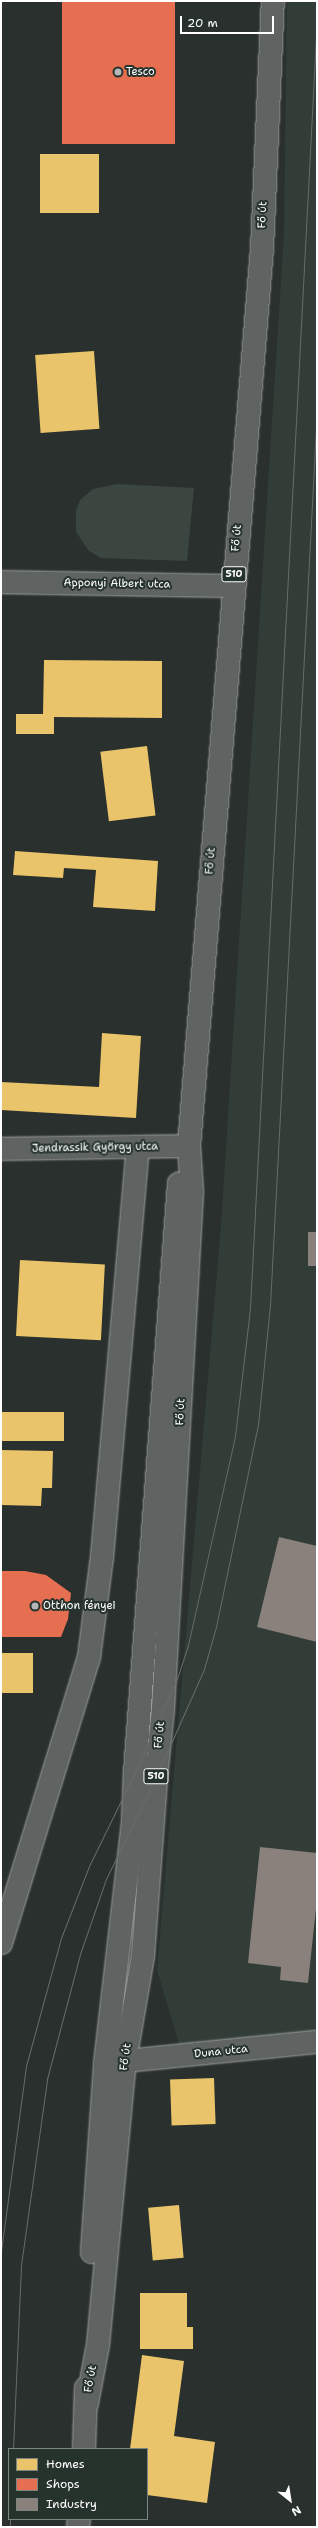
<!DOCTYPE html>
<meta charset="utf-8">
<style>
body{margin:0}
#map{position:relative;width:318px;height:2528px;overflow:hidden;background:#29302d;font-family:"Shantell Sans",sans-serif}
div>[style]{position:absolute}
.built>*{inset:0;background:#323d38}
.green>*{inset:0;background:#3b4641}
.homes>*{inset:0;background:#e9c46a;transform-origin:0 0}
.shops>*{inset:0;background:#e76f51;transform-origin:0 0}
.industry>*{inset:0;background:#8a817c;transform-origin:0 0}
.roads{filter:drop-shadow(0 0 1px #9fa2a0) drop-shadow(0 0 1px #9fa2a0)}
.minor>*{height:22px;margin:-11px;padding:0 11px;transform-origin:11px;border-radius:11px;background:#5f6362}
.primary>*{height:22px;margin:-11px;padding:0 11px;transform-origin:11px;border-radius:11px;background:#5f6362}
.tram>*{height:1px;margin:-0.5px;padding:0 0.5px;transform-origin:0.5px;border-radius:0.5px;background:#686c69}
.dots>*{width:11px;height:11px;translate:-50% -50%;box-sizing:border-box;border:2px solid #26332d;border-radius:50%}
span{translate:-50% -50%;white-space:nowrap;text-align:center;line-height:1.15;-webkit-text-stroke:4px #26332d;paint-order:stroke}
.shield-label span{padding:1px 3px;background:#26332d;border:1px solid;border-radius:3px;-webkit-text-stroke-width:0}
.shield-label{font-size:10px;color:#fff;font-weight:700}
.poi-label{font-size:11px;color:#fff}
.left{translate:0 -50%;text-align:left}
.street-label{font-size:11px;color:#fff}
.frame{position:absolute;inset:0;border:2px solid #fff;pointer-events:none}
.legend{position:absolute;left:8px;top:2448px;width:140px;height:72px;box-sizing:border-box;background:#26332d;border:1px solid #7d8581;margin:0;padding:5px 7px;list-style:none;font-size:12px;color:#fff}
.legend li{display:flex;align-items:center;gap:8px;height:20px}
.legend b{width:20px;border:1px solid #7d8581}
.north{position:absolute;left:270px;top:2480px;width:40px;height:40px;-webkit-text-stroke:3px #26332d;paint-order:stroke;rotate:150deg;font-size:11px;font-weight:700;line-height:16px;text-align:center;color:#fff}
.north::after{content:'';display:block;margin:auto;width:14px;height:18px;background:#fff;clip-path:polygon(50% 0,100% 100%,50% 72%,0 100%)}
.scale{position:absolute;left:180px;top:16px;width:94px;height:18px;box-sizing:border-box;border:2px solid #fff;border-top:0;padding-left:5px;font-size:12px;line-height:14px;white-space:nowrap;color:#fff;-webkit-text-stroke:3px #26332d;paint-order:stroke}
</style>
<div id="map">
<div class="built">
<div style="clip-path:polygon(287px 1px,317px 1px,317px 2033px,180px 2047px,157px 1970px,221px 1226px,284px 233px)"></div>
</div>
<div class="green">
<div style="clip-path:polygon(117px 484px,194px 488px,187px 561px,101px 558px,89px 551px,76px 532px,76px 511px,80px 500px,93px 489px)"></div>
</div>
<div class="homes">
<div style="left:40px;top:154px;width:59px;height:59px"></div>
<div style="left:94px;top:351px;width:78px;height:59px;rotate:86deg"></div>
<div style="clip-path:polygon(44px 660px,162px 661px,162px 718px,54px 717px,54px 734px,16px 734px,16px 714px,43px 714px)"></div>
<div style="left:147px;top:746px;width:70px;height:47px;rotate:83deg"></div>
<div style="clip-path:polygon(15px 851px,158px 861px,155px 911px,93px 907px,96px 870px,64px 868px,63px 878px,13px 875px)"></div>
<div style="clip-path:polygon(102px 1033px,141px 1036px,136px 1118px,1px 1110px,1px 1082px,99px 1087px)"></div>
<div style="left:20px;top:1260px;width:85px;height:76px;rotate:3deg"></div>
<div style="left:1px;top:1412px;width:63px;height:29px"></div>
<div style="clip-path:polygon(1px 1450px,53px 1451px,52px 1488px,42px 1488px,41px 1506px,1px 1505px)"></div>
<div style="left:1px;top:1653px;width:32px;height:40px"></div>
<div style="left:214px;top:2078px;width:46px;height:44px;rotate:88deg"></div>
<div style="left:179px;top:2205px;width:53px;height:31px;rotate:85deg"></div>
<div style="clip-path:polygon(140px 2293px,187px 2293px,187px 2327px,193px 2327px,193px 2349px,140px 2349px)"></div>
<div style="clip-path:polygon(142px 2355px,184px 2361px,174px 2436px,215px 2442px,207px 2503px,147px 2495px,147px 2449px,130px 2449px)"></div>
</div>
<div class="shops">
<div style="left:62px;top:1px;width:113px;height:143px"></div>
<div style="clip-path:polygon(1px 1571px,25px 1571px,46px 1575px,71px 1593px,68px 1619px,61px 1637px,1px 1637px)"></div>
</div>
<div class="industry">
<div style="left:308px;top:1232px;width:9px;height:34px"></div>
<div style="clip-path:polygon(279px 1537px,317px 1546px,317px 1642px,257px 1627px)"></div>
<div style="clip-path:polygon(260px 1847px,317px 1853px,317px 1899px,308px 1983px,280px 1980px,281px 1967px,248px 1963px)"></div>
</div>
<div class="roads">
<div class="minor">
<div style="left:1px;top:582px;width:232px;rotate:1deg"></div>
<div style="left:1px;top:1149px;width:188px;rotate:-0.9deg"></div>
<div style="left:1px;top:1943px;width:299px;rotate:-72.9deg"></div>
<div style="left:89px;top:1657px;width:101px;rotate:-82.6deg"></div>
<div style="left:102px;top:1557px;width:411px;rotate:-85deg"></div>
<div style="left:125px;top:2061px;width:193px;rotate:-5.7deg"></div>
</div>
<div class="primary">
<div style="left:92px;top:2252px;width:188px;rotate:-86deg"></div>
<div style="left:105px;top:2064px;width:245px;rotate:-83.4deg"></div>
<div style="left:133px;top:1821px;width:49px;rotate:-87.7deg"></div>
<div style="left:135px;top:1772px;width:590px;rotate:-85.72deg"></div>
<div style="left:87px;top:2403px;width:59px;rotate:-79.3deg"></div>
<div style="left:98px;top:2345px;width:285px;rotate:-84.6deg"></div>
<div style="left:125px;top:2061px;width:107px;rotate:-80.3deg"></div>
<div style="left:143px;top:1956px;width:179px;rotate:-85.8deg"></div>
<div style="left:156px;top:1777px;width:68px;rotate:-84.1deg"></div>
<div style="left:163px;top:1709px;width:518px;rotate:-86.79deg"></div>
<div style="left:192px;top:1192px;width:46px;rotate:-93.7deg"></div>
<div style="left:189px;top:1146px;width:900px;rotate:-85.35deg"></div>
<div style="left:262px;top:249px;width:248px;rotate:-87.5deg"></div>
<div style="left:84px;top:2449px;width:61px;rotate:-88.1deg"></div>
<div style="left:78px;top:2527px;width:8px;rotate:-83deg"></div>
</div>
</div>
<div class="tram">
<div style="left:1px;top:2251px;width:187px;rotate:-82.3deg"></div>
<div style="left:26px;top:2066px;width:133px;rotate:-74.7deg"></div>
<div style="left:61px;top:1938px;width:77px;rotate:-68.7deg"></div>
<div style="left:89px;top:1866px;width:105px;rotate:-63.9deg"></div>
<div style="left:135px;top:1772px;width:102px;rotate:-65.7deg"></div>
<div style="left:177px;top:1679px;width:36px;rotate:-72deg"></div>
<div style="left:188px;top:1645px;width:214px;rotate:-77.3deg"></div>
<div style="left:235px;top:1436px;width:129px;rotate:-83.3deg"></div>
<div style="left:250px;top:1308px;width:1293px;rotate:-87.03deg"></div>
<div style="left:13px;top:2449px;width:184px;rotate:-87.5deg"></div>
<div style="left:21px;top:2265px;width:188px;rotate:-82deg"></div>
<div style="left:47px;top:2079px;width:129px;rotate:-75.2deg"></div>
<div style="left:80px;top:1954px;width:79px;rotate:-70.9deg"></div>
<div style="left:106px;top:1879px;width:114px;rotate:-63.9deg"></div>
<div style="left:156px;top:1777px;width:118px;rotate:-66deg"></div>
<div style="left:204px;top:1669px;width:44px;rotate:-74.1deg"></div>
<div style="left:216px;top:1627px;width:206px;rotate:-78.3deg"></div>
<div style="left:258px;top:1425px;width:121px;rotate:-84.3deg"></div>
<div style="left:270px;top:1305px;width:897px;rotate:-87deg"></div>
<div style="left:10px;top:2527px;width:8px;rotate:-90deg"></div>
</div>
<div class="dots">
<div style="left:118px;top:72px;background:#b4b7b6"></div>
<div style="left:35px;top:1606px;background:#b4b7b6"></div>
</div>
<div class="shield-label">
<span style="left:234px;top:574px">510</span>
<span style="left:156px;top:1776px">510</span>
</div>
<div class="poi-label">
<span class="left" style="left:126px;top:72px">Tesco</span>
<span class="left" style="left:43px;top:1606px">Otthon fényei</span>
</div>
<div class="street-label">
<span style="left:263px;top:215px;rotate:-87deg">Fő út</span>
<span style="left:237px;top:538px;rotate:-85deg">Fő út</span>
<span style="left:117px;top:584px;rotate:1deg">Apponyi Albert utca</span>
<span style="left:211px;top:861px;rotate:-85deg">Fő út</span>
<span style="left:95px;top:1148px;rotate:-1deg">Jendrassik György utca</span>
<span style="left:181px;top:1412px;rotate:-87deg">Fő út</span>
<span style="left:160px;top:1735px;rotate:-84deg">Fő út</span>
<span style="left:221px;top:2052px;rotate:-6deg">Duna utca</span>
<span style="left:126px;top:2057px;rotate:-82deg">Fő út</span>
<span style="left:91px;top:2379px;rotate:-79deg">Fő út</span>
</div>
<div class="frame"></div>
<ul class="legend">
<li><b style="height:11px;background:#e9c46a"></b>Homes</li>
<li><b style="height:11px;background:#e76f51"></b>Shops</li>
<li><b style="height:11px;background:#8a817c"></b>Industry</li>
</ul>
<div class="north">N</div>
<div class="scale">20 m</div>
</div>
